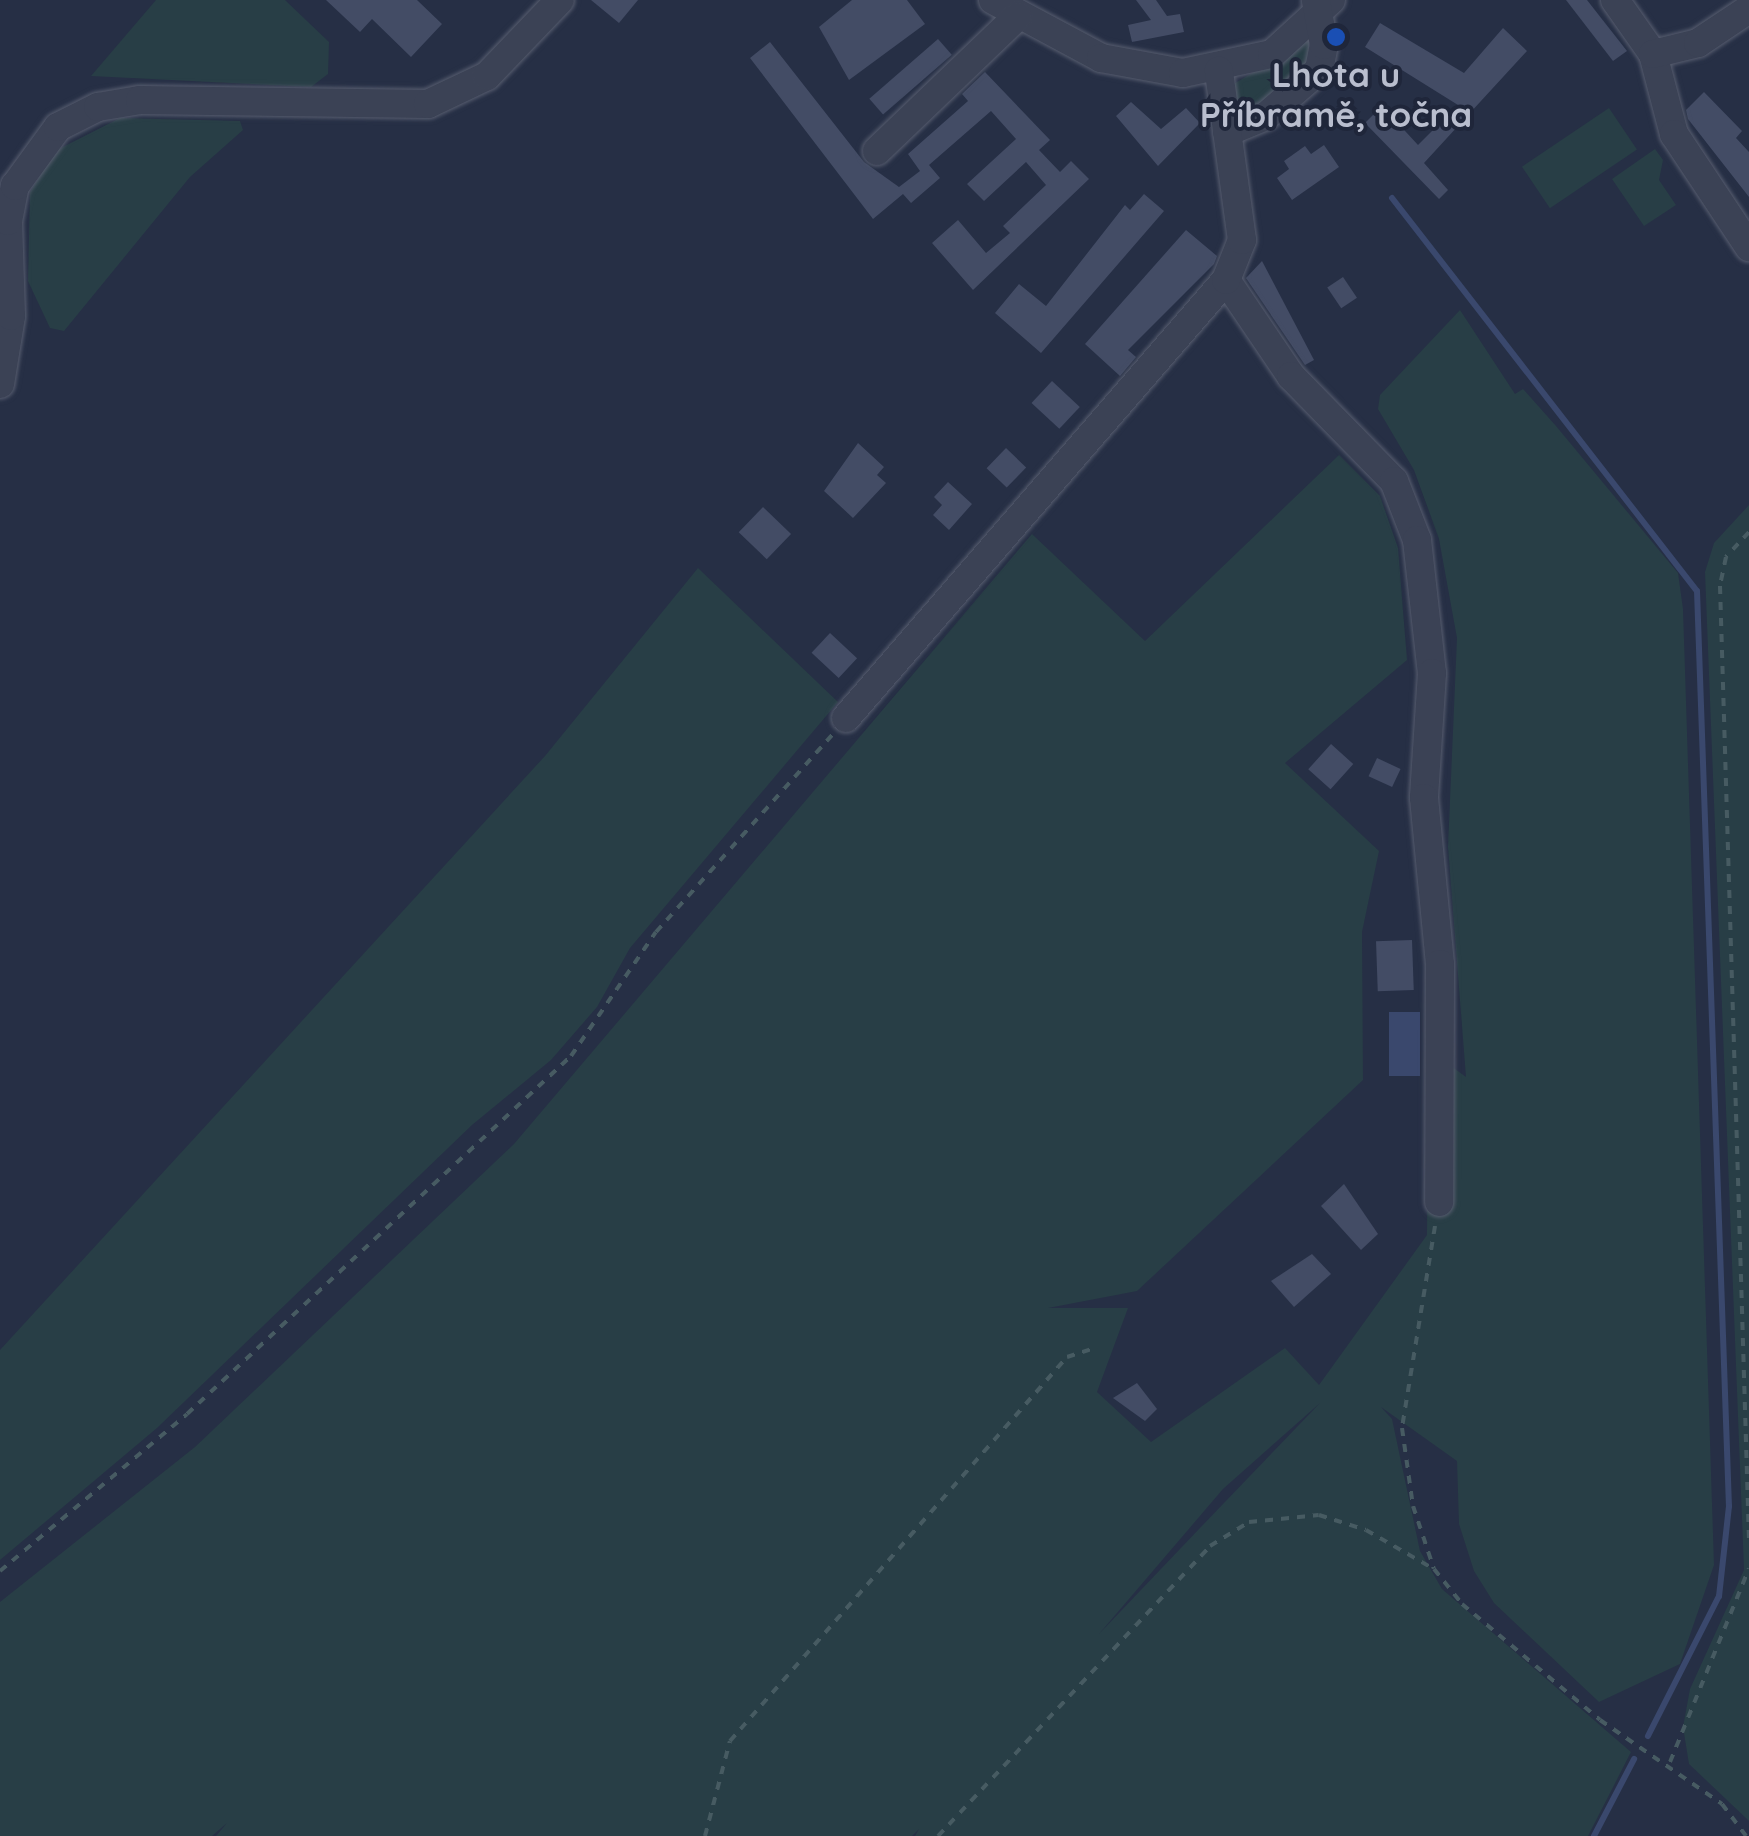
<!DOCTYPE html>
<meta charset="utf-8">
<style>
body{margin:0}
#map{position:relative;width:1749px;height:1836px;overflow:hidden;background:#262f45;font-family:Quicksand,sans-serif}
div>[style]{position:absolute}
.green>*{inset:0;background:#283e46;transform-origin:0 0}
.water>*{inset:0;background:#3a486d;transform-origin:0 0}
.stream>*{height:6px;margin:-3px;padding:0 3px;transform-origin:3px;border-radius:3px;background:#3a486d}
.building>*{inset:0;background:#434c65;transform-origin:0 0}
.path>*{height:4px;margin-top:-2px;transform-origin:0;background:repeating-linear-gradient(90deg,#475b62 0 8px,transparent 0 16px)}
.roads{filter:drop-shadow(0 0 2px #575d6f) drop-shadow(0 0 2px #575d6f)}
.minor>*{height:28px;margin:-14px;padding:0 14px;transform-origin:14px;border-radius:14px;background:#3b4255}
.dots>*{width:28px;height:28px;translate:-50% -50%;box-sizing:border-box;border:5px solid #1f263a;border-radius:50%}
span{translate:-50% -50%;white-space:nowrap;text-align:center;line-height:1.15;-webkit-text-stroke:8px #1f263a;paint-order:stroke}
.poi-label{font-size:35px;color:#b9bece;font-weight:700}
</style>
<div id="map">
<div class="green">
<div style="clip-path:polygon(156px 0,285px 0,329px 42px,328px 74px,311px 87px,91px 76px)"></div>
<div style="clip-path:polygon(1312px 37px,1313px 60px,1272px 102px,1234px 121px,1232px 85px)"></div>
<div style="left:1609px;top:108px;width:50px;height:105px;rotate:56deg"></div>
<div style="clip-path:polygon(120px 118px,240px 121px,243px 130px,190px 177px,64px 331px,50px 328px,28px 281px,30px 192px,55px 151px)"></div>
<div style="clip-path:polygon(1655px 149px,1663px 160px,1659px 180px,1676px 205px,1644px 226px,1612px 179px)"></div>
<div style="clip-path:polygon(evenodd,1460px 310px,1515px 394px,1523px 389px,1556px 426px,1678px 573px,1683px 609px,1714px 1565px,1680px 1664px,1599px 1702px,1494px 1603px,1474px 1571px,1459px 1524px,1457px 1461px,1381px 1407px,1392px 1419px,1420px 1551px,1442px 1589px,1631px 1752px,1588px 1836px,915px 1836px,919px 1829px,912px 1836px,216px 1836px,227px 1823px,212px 1836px,0 1836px,0 1602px,195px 1447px,514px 1144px,1032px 534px,1145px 641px,1339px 455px,1380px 496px,1398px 548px,1407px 660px,1285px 763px,1379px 851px,1362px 932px,1363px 1080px,1137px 1291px,1048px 1308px,1128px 1308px,1097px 1392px,1151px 1442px,1285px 1348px,1319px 1385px,1427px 1235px,1428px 1049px,1466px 1077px,1448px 847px,1457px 638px,1439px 539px,1414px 470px,1378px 409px,1380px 395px,1460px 310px,1320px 1403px,1199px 1529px,1099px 1634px,1223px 1489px,1320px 1403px)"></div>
<div style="clip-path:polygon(1749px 505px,1749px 1821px,1689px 1764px,1683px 1727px,1690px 1689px,1744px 1570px,1705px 572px,1714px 543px)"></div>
<div style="clip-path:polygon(698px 568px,838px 702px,630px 948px,597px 1007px,551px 1060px,472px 1125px,157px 1428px,0 1560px,0 1350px,545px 756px)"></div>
</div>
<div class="water">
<div style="left:1389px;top:1012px;width:31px;height:64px"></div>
</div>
<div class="stream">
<div style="left:1392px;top:198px;width:497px;rotate:52.2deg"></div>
<div style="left:1697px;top:591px;width:916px;rotate:88deg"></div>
<div style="left:1729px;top:1506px;width:91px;rotate:96.3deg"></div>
<div style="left:1719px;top:1596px;width:157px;rotate:116.9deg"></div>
<div style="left:1594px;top:1836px;width:87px;rotate:-62.5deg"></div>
</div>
<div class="building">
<div style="clip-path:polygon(326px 0,417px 0,442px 24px,411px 57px,372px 19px,360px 32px)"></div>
<div style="clip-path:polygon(591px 0,638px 0,619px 23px)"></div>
<div style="clip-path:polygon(852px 0,907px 0,925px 24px,849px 80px,819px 27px)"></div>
<div style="clip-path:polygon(1136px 0,1156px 0,1167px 16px,1180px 14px,1184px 32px,1132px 42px,1128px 25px,1151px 20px)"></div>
<div style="clip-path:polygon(1566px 0,1587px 0,1627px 51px,1613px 61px)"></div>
<div style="clip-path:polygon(1380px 23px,1464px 73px,1503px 28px,1527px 51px,1424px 163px,1448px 190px,1439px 199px,1365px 123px,1382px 106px,1418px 145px,1458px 105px,1365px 47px)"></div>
<div style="left:938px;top:39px;width:21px;height:91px;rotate:49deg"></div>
<div style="clip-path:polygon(770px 42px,864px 162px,899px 187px,920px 171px,908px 154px,968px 101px,962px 94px,985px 72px,1050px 140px,1039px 150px,1060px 172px,1071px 161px,1089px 179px,973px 290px,932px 243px,958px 220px,986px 253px,1010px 233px,1003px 226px,1046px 185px,1026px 162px,984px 201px,967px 184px,1016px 139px,991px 111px,929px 165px,940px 178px,911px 203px,903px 194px,873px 219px,750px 58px)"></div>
<div style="clip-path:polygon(1704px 92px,1742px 131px,1736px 138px,1749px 152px,1749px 197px,1688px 119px,1686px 110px)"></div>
<div style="clip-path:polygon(1131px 102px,1161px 129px,1186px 108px,1200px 123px,1158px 166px,1116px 116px)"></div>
<div style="clip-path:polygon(1324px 145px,1339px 167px,1292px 200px,1277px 178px,1289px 169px,1284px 161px,1305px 146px,1311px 154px)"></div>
<div style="clip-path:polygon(1144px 194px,1164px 211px,1041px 353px,995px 313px,1019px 284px,1046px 306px,1125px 205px,1130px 210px)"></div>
<div style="clip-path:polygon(1186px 230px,1217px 256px,1214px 264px,1128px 350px,1136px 357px,1120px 376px,1085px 344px)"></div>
<div style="clip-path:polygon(1262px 261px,1314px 360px,1305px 365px,1246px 278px)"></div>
<div style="left:1343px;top:277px;width:25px;height:19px;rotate:56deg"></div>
<div style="left:1052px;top:381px;width:38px;height:30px;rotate:43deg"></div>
<div style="clip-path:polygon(858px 443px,884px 467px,877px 475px,886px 483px,853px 518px,824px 491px)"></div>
<div style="left:1006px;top:448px;width:28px;height:28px;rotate:44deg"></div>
<div style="clip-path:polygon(948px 482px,972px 504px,949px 530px,933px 515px,942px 505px,934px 497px)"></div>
<div style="left:763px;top:507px;width:39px;height:35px;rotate:44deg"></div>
<div style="left:830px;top:633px;width:37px;height:27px;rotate:43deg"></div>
<div style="left:1331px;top:744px;width:30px;height:34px;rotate:42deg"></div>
<div style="left:1377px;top:758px;width:26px;height:20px;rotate:25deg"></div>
<div style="left:1412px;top:940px;width:50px;height:36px;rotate:88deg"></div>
<div style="clip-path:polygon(1344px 1184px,1378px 1234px,1361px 1250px,1321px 1206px)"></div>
<div style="clip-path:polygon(1312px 1254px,1331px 1274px,1294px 1307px,1271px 1281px)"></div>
<div style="clip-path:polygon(1137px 1383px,1157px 1409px,1145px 1421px,1113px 1398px)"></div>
</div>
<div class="path">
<div style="left:1749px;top:532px;width:34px;rotate:133deg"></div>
<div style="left:1726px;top:557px;width:30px;rotate:102deg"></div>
<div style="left:1720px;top:586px;width:957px;rotate:88.26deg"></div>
<div style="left:1435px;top:1226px;width:205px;rotate:99.3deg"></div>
<div style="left:1402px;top:1428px;width:79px;rotate:82deg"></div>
<div style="left:1413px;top:1506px;width:66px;rotate:71.6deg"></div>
<div style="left:1434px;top:1569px;width:45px;rotate:51.3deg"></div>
<div style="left:1462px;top:1604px;width:180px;rotate:40deg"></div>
<div style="left:1600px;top:1720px;width:148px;rotate:34.5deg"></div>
<div style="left:1722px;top:1804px;width:40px;rotate:53deg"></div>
<div style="left:0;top:1571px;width:244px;rotate:-40deg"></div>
<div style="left:187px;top:1414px;width:525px;rotate:-42.99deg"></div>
<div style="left:571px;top:1056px;width:150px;rotate:-55.6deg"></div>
<div style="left:656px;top:932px;width:266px;rotate:-48.2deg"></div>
<div style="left:1670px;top:1762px;width:209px;rotate:-67.8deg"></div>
<div style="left:705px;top:1836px;width:98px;rotate:-75.3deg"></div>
<div style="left:730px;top:1741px;width:511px;rotate:-48.73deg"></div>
<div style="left:1067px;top:1357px;width:28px;rotate:-18deg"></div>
<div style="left:938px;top:1836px;width:398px;rotate:-46.8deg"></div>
<div style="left:1210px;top:1546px;width:46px;rotate:-31.6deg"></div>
<div style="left:1249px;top:1522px;width:70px;rotate:-5.7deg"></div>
<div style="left:1319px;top:1515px;width:49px;rotate:17.7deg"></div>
<div style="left:1366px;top:1530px;width:76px;rotate:29.9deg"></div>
</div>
<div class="roads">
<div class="minor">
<div style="left:993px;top:0;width:123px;rotate:28.2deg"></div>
<div style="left:1101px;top:58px;width:83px;rotate:10.4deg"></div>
<div style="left:1183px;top:73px;width:91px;rotate:-12.1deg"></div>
<div style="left:1272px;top:54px;width:80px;rotate:-42.5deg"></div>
<div style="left:1615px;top:0;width:66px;rotate:54.9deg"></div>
<div style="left:1653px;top:54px;width:83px;rotate:75.3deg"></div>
<div style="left:1674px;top:134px;width:136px;rotate:56.4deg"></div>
<div style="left:1653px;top:54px;width:46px;rotate:-13.7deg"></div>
<div style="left:1698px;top:43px;width:61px;rotate:-33.7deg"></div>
<div style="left:1227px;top:132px;width:42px;rotate:-22.3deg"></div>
<div style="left:1266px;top:116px;width:70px;rotate:-41deg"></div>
<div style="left:1319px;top:70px;width:25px;rotate:-79deg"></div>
<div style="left:1324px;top:45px;width:45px;rotate:-100.3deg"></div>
<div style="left:877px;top:151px;width:195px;rotate:-43.8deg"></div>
<div style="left:1226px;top:280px;width:116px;rotate:55.9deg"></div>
<div style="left:1291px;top:376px;width:147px;rotate:45.6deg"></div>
<div style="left:1394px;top:481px;width:63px;rotate:68.7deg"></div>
<div style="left:1417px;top:540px;width:134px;rotate:83.6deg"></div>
<div style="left:1432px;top:673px;width:125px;rotate:93.7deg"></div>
<div style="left:1424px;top:798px;width:167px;rotate:84.5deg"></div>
<div style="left:1440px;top:964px;width:238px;rotate:90.2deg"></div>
<div style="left:0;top:384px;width:69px;rotate:-80.8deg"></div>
<div style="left:11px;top:316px;width:95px;rotate:-91.8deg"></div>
<div style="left:8px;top:221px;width:36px;rotate:-79deg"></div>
<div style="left:15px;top:186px;width:73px;rotate:-53.9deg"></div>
<div style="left:58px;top:127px;width:45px;rotate:-26.6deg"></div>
<div style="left:98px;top:107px;width:43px;rotate:-9.5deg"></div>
<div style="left:140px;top:100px;width:288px;rotate:0.8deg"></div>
<div style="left:428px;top:104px;width:65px;rotate:-25.4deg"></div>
<div style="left:487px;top:76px;width:105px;rotate:-46.2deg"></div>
<div style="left:846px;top:718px;width:580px;rotate:-49.06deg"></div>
<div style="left:1226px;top:280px;width:43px;rotate:-68.2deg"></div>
<div style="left:1242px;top:240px;width:171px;rotate:-97.8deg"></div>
</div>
</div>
<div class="dots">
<div style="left:1336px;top:37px;background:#1a4fb4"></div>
</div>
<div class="poi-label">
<span style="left:1336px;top:94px">Lhota u<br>Příbramě, točna</span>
</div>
</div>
